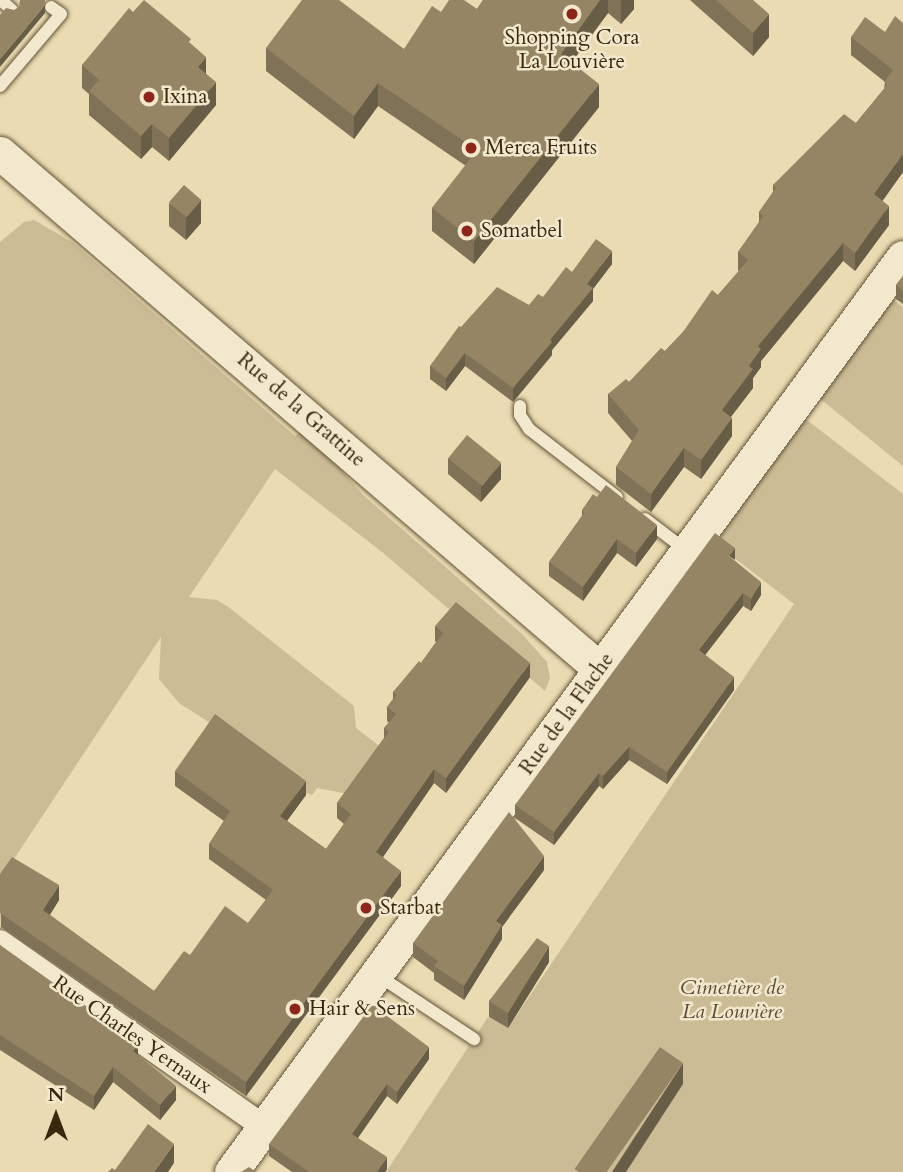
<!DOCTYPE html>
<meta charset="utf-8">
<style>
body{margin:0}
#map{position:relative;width:903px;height:1172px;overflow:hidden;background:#eadbb2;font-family:Cardo,serif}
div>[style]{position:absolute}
.green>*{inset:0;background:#ccbc96}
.roads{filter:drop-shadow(0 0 2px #655438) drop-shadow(0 0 2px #655438)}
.lane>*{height:12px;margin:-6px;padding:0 6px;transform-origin:6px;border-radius:6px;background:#f1e8cd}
.street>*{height:24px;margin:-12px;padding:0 12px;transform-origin:12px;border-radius:12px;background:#f1e8cd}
.secondary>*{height:33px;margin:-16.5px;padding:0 16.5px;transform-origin:16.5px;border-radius:16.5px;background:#f1e8cd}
.wall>*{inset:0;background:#807256}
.shaded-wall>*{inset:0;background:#685d46}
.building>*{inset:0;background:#958564;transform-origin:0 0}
.dots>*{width:19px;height:19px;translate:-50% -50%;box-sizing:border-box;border:4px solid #f1e8cd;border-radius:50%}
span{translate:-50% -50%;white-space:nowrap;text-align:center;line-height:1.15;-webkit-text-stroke:5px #f1e8cd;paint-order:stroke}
.poi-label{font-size:21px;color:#392710}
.left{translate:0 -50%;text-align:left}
.street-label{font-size:21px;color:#392710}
.park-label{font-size:21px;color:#5e4c32;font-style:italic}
.north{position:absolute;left:21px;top:1081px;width:70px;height:70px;-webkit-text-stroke:5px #f1e8cd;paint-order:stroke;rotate:0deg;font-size:19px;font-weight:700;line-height:28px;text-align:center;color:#392710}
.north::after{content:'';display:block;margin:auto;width:24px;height:32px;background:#392710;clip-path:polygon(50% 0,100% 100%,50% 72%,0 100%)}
</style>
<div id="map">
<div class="green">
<div style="clip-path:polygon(34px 220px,72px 242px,295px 436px,302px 430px,316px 441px,363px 495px,522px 634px,547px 662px,550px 678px,545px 691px,382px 552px,275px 469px,189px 597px,217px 600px,227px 606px,354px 706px,356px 728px,418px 776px,348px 794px,317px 788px,312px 795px,302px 791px,235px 739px,179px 703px,159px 679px,161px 637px,0 880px,0 242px,24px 222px)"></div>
<div style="clip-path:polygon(892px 299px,903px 307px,903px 466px,818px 397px)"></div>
<div style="clip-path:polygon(803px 417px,903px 494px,903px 1172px,386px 1172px,488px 1017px,508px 1028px,794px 604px,706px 536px)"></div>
</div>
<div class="roads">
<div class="lane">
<div style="left:2px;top:1px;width:13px;rotate:42deg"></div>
<div style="left:0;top:86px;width:94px;rotate:-49.7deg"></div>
<div style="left:61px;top:14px;width:12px;rotate:-145deg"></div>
<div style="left:520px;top:406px;width:9px;rotate:90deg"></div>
<div style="left:520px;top:415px;width:17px;rotate:57deg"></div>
<div style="left:529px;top:429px;width:111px;rotate:37.7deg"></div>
<div style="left:645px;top:519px;width:53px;rotate:37.3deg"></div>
<div style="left:376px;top:974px;width:118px;rotate:33.6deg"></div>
</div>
<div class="street">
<div style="left:0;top:942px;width:322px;rotate:35deg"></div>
</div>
<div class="secondary">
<div style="left:0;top:153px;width:791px;rotate:40.7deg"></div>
<div style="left:231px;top:1172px;width:1135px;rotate:-53.71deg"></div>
</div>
</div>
<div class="wall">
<div style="clip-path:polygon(483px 0,634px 0,634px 9px,621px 24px,608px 13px,571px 62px,599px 107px,474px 264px,432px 231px,432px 208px,466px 166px,378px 106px,354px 139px,266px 71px,266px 48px,404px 49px,441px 12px,477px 9px)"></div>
<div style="clip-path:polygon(690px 0,753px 0,769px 37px,753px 56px)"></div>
<div style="clip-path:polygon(133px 12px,191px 44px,206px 74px,216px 105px,169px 161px,152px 147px,141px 159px,89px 115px,89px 94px,82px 88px,82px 65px)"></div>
<div style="clip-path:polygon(903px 23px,903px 172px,882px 201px,889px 225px,855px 271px,843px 261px,761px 361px,761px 367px,753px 378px,753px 388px,731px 417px,732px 436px,701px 479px,684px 467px,651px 512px,616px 485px,616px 467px,632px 441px,608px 413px,608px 394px,629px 382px,665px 351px,718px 295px,739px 271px,738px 270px,738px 252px,759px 223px,759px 212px,773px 192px,773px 185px,856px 123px,884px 89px,885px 82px,851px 55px,851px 37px,885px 32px)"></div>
<div style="clip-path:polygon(169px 203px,201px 223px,186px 240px,169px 226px)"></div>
<div style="clip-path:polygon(612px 264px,593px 289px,593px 301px,552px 350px,552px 355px,513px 402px,465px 366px,446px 391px,430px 379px,430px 366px,461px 327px,529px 305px,543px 297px,572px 272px)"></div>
<div style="clip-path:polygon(903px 276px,903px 304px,896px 299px,896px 285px)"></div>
<div style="clip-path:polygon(448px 458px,501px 479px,481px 502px,448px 474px)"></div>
<div style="clip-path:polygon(597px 497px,657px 539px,636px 567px,617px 553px,583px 601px,549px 576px,549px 562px,582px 516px,582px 510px)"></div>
<div style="clip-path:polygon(735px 561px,761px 595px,751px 611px,743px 606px,705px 655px,734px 690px,667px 784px,629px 760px,603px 789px,599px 786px,554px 845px,515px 818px,515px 805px)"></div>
<div style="clip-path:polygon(435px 626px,530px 677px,446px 793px,434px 783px,383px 857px,401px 886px,246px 1096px,1px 927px,0 874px,59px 900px,50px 915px,154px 991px,190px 955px,248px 923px,266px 900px,209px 859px,209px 844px,224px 821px,175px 786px,175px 771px,306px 795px,287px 821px,326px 849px,344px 824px,337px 818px,337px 803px,384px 738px,384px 728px,389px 723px,387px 721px,387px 707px,393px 699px,393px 692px,421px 663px,436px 642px,435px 641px)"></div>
<div style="clip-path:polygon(544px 870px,502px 927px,502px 939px,464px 1000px,434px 980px,434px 973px,413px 957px,413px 943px)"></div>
<div style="clip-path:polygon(0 945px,138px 1056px,176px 1100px,160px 1120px,113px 1082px,94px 1110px,0 1050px)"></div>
<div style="clip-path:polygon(549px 962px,508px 1028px,489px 1017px,489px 1001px)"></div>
<div style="clip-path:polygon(429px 1059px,397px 1104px,387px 1096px,358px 1138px,387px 1169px,385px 1172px,292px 1172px,269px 1156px,269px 1144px)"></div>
</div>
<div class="shaded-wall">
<div style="clip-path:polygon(600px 0,608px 0,608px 13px,561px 77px,561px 54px)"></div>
<div style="clip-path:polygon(621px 0,634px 0,634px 9px,621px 24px)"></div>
<div style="clip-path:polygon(45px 5px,45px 13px,0 67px,0 59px)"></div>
<div style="clip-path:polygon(769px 14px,769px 37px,753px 56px,753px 33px)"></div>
<div style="clip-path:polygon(206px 57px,206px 80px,198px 67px)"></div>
<div style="clip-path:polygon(216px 82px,216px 105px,169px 161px,169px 138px)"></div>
<div style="clip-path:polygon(378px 83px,378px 106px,354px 139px,354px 116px)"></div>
<div style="clip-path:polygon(599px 84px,599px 107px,474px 264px,474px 241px)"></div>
<div style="clip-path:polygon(152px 124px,152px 147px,141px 159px,141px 136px)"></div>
<div style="clip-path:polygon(903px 154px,903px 172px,874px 213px,874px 194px)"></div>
<div style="clip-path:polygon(201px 200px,201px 223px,186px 240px,186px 217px)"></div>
<div style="clip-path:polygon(889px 206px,889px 225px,855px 271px,855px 253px)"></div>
<div style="clip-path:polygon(843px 243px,843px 261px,761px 361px,761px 367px,753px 378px,753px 388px,722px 428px,722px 410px,749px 366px,758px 346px)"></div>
<div style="clip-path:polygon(612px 251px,612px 264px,593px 289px,593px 301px,552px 350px,552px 355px,513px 402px,513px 388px,550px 340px,587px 284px)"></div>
<div style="clip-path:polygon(465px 353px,465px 366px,446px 391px,446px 378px)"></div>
<div style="clip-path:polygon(732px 418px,732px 436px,701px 479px,701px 460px)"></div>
<div style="clip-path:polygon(684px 448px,684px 467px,651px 512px,651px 494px)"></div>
<div style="clip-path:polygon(501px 463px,501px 479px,481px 502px,481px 486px)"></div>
<div style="clip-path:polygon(657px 525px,657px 539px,636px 567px,636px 553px)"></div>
<div style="clip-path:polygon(617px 539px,617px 553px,583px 601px,583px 587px)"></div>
<div style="clip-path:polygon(735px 548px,735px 560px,729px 556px)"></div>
<div style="clip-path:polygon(761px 582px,761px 595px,751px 611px,751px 599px)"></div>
<div style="clip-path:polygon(743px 593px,743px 606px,699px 663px,699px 650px)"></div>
<div style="clip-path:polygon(530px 663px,530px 677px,446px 793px,446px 778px)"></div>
<div style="clip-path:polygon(734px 677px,734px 690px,667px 784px,667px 772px)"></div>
<div style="clip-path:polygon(629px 747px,629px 760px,603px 789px,603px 776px)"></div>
<div style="clip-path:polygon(434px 769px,434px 783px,376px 867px,376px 852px)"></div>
<div style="clip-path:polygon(599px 773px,599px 786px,554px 845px,554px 832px)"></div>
<div style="clip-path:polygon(306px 781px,306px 795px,280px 830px,280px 816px)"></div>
<div style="clip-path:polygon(544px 856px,544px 870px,502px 927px,502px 939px,464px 1000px,464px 986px,496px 921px)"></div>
<div style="clip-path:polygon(401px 871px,401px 886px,246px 1096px,246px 1082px)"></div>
<div style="clip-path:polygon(59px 885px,59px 900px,43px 925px,43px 910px)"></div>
<div style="clip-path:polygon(549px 946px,549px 962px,508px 1028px,508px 1013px)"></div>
<div style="clip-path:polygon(138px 1043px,138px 1057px,133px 1051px)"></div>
<div style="clip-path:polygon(429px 1047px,429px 1059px,397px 1104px,397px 1092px)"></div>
<div style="clip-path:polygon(683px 1063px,683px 1084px,626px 1172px,612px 1172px)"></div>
<div style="clip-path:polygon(113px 1067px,113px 1082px,94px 1110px,94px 1096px)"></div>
<div style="clip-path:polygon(387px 1084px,387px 1096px,352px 1146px,352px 1134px)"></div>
<div style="clip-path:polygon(176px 1086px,176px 1100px,160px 1120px,160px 1105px)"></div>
<div style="clip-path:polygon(174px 1144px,174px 1163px,168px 1172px,154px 1172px)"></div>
<div style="clip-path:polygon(387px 1157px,387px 1169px,385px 1172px,377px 1172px)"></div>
</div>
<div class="building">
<div style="clip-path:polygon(20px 0,45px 0,45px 5px,0 59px,0 15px,6px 8px,14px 10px,19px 7px)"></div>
<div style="clip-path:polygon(144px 0,191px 39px,189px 42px,206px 57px,198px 67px,216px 82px,169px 138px,152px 124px,141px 136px,89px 91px,99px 80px,82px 65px,129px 8px,133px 12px)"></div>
<div style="clip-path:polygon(302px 0,339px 0,404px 49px,432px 6px,441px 12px,449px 0,464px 0,477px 9px,483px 0,600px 0,561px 54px,599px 84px,474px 241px,432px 208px,477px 150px,378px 83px,354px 116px,266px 48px)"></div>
<div style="clip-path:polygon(716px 0,753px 0,769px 14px,753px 33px)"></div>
<div style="clip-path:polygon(895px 16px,903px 23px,903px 154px,874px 194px,889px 206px,855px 253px,843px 243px,758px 346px,761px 349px,749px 366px,753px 369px,722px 410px,732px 418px,701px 460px,684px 448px,651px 494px,616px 467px,639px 430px,608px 394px,626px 379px,629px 382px,661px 348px,665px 351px,683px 332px,712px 290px,718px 295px,748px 260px,738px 252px,763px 216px,759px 212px,776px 188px,773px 185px,844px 114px,856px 123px,887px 85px,884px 82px,893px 70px,851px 37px,865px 17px,885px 32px)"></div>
<div style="left:184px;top:185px;width:23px;height:23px;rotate:41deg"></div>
<div style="clip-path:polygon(596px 239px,612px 251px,587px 284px,593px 288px,550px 340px,552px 342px,513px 388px,465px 353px,446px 378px,430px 366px,459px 326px,461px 327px,497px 287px,529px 305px,538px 294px,543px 297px,566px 267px,572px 272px)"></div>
<div style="clip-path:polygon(903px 276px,903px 291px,896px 285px)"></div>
<div style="left:467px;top:435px;width:44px;height:30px;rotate:39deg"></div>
<div style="clip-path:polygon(606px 485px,657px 525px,636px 553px,617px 539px,583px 587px,549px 562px,584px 513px,582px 510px,593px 494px,597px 497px)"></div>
<div style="clip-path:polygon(715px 533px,735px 548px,729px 556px,761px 582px,751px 599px,743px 593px,699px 650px,734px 677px,667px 772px,629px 747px,603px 776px,599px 773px,554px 832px,515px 805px)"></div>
<div style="clip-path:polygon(456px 602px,530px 663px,446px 778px,434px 769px,397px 822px,376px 852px,401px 871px,246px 1082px,0 913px,0 874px,12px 857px,59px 885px,43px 910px,154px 991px,184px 951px,190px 955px,225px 906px,248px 923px,273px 890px,209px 844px,230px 811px,175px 771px,215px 714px,306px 781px,280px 816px,326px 849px,351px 814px,337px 803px,389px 732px,384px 728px,396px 714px,387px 707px,397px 695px,393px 692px,419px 661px,421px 663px,443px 633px,435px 626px)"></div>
<div style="clip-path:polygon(509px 812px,544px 856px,496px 921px,502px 925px,464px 986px,434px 966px,438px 961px,413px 943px)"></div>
<div style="clip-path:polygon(537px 938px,549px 946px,508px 1013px,489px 1001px)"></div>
<div style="clip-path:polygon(0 945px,138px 1043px,133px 1051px,176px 1086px,160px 1105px,113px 1067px,94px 1096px,0 1035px)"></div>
<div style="clip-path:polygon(372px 1005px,429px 1047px,397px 1092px,387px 1084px,352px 1134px,387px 1157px,377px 1172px,309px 1172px,269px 1144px)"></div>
<div style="left:660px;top:1047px;width:28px;height:149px;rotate:35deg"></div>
<div style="clip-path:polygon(148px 1124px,174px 1144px,154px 1172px,108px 1172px,112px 1168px,115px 1170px)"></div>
<div style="clip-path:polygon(249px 1167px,256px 1172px,241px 1172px)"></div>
</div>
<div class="dots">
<div style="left:572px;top:14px;background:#8f2418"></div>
<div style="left:149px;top:97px;background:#8f2418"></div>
<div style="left:471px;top:148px;background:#8f2418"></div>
<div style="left:467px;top:231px;background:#8f2418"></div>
<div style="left:366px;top:908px;background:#8f2418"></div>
<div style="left:295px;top:1009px;background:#8f2418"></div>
</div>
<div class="poi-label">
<span style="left:572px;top:50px">Shopping Cora<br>La Louvière</span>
<span class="left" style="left:163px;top:97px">Ixina</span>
<span class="left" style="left:485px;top:148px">Merca Fruits</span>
<span class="left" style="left:481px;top:231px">Somatbel</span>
<span class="left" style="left:380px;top:908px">Starbat</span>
<span class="left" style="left:309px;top:1009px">Hair &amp; Sens</span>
</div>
<div class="street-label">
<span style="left:301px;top:410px;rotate:41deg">Rue de la Grattine</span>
<span style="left:567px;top:714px;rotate:-54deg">Rue de la Flache</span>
<span style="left:132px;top:1035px;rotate:35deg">Rue Charles Yernaux</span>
</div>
<div class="park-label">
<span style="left:732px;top:1000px">Cimetière de<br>La Louvière</span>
</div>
<div class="north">N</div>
</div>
